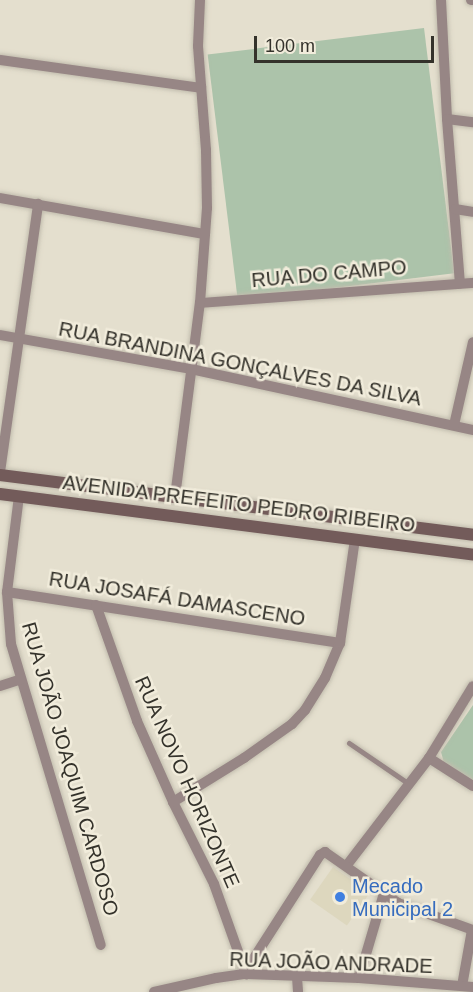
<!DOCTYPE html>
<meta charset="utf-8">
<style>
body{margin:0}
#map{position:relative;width:473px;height:992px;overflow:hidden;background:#e4dfce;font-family:Helvetica,sans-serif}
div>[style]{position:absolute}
.built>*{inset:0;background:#ddd7be;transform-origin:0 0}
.green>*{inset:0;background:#acc3aa;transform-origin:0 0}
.roads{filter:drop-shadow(0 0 2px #c1bcad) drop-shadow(0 0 2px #c1bcad)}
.lane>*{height:5px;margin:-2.5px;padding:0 2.5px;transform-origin:2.5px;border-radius:2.5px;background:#978685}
.street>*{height:10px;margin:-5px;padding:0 5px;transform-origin:5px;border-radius:5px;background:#978685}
.secondary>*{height:12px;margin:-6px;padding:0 6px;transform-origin:6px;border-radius:6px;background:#735b5a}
.dots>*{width:16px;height:16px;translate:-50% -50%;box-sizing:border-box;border:3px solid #f1ecdb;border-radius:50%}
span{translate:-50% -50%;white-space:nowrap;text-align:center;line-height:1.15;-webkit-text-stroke:5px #f1ecdb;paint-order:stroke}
.street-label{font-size:20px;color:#34322b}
.shop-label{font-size:20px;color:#366cbe}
.left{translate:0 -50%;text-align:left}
.scale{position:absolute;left:254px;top:36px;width:180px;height:27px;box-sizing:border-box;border:3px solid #34322b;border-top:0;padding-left:8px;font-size:18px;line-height:21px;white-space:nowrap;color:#34322b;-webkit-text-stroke:4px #f1ecdb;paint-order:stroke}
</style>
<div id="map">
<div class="built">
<div style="left:333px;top:867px;width:45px;height:40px;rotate:35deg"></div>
</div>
<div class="green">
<div style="left:424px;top:28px;width:247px;height:218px;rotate:83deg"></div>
<div style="clip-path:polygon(473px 705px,473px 781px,444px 763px,441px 752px)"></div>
</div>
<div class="roads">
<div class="lane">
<div style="left:349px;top:743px;width:73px;rotate:34.3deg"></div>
</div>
<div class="street">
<div style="left:441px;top:0;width:119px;rotate:87.1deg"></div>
<div style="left:447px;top:119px;width:26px;rotate:7deg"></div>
<div style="left:471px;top:0;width:2px"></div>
<div style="left:0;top:60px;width:203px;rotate:7.9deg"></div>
<div style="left:447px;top:119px;width:165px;rotate:85.5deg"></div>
<div style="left:0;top:198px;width:208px;rotate:10deg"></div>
<div style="left:455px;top:209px;width:18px;rotate:9deg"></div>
<div style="left:200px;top:303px;width:274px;rotate:-4.2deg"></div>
<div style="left:0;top:335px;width:194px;rotate:10.1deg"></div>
<div style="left:191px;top:369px;width:289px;rotate:12.2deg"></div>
<div style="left:454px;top:425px;width:85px;rotate:-77.1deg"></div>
<div style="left:0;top:472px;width:271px;rotate:-81.9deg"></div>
<div style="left:19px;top:496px;width:97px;rotate:97.1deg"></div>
<div style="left:7px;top:592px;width:52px;rotate:85.6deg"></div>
<div style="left:11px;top:644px;width:314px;rotate:73.4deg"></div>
<div style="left:175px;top:497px;width:196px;rotate:-82.7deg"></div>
<div style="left:200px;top:303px;width:95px;rotate:-85.8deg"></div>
<div style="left:207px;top:208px;width:58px;rotate:-91deg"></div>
<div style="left:206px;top:150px;width:104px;rotate:-94.4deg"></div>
<div style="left:198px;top:46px;width:46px;rotate:-87.5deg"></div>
<div style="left:7px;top:592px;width:337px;rotate:8.7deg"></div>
<div style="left:96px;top:605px;width:123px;rotate:70.5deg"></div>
<div style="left:137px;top:721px;width:89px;rotate:66deg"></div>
<div style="left:173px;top:802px;width:92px;rotate:63.4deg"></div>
<div style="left:214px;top:884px;width:96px;rotate:70.4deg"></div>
<div style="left:0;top:686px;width:22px;rotate:-18deg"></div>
<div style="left:429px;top:758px;width:52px;rotate:32.5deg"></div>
<div style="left:173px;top:802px;width:84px;rotate:-31.8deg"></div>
<div style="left:244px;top:758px;width:59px;rotate:-35.3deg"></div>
<div style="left:292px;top:724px;width:19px;rotate:-47deg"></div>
<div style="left:305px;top:710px;width:38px;rotate:-58deg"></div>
<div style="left:325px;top:678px;width:38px;rotate:-67deg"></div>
<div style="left:340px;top:643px;width:105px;rotate:-81.8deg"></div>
<div style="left:347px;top:865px;width:135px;rotate:-52.5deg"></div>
<div style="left:429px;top:758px;width:84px;rotate:-58.6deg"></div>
<div style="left:243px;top:965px;width:10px;rotate:-24deg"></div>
<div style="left:252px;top:961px;width:126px;rotate:-57.3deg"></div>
<div style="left:320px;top:855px;width:6px;rotate:-31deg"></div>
<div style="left:325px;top:852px;width:89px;rotate:34.9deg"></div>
<div style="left:398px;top:903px;width:80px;rotate:19.8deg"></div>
<div style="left:297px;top:977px;width:15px;rotate:86deg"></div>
<div style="left:359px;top:978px;width:89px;rotate:-73.6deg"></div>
<div style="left:462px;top:986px;width:57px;rotate:-79.9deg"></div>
<div style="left:154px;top:992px;width:64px;rotate:-12.7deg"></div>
<div style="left:216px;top:978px;width:30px;rotate:-8deg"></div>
<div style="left:246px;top:974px;width:113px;rotate:2deg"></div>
<div style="left:359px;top:978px;width:114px;rotate:4.5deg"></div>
</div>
<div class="secondary">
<div style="left:0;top:475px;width:477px;rotate:7.2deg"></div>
<div style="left:0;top:494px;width:477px;rotate:7.3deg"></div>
</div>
</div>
<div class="dots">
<div style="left:340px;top:897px;background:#3f7fe0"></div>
</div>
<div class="street-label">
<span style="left:329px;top:274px;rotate:-5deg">RUA DO CAMPO</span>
<span style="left:240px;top:364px;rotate:11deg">RUA BRANDINA GONÇALVES DA SILVA</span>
<span style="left:239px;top:504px;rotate:7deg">AVENIDA PREFEITO PEDRO RIBEIRO</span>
<span style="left:177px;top:599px;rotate:9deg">RUA JOSAFÁ DAMASCENO</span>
<span style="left:70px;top:769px;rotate:74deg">RUA JOÃO JOAQUIM CARDOSO</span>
<span style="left:187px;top:782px;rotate:66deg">RUA NOVO HORIZONTE</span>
<span style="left:331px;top:963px;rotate:2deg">RUA JOÃO ANDRADE</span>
</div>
<div class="shop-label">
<span class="left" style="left:352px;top:898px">Mecado<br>Municipal 2</span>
</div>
<div class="scale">100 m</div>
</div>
